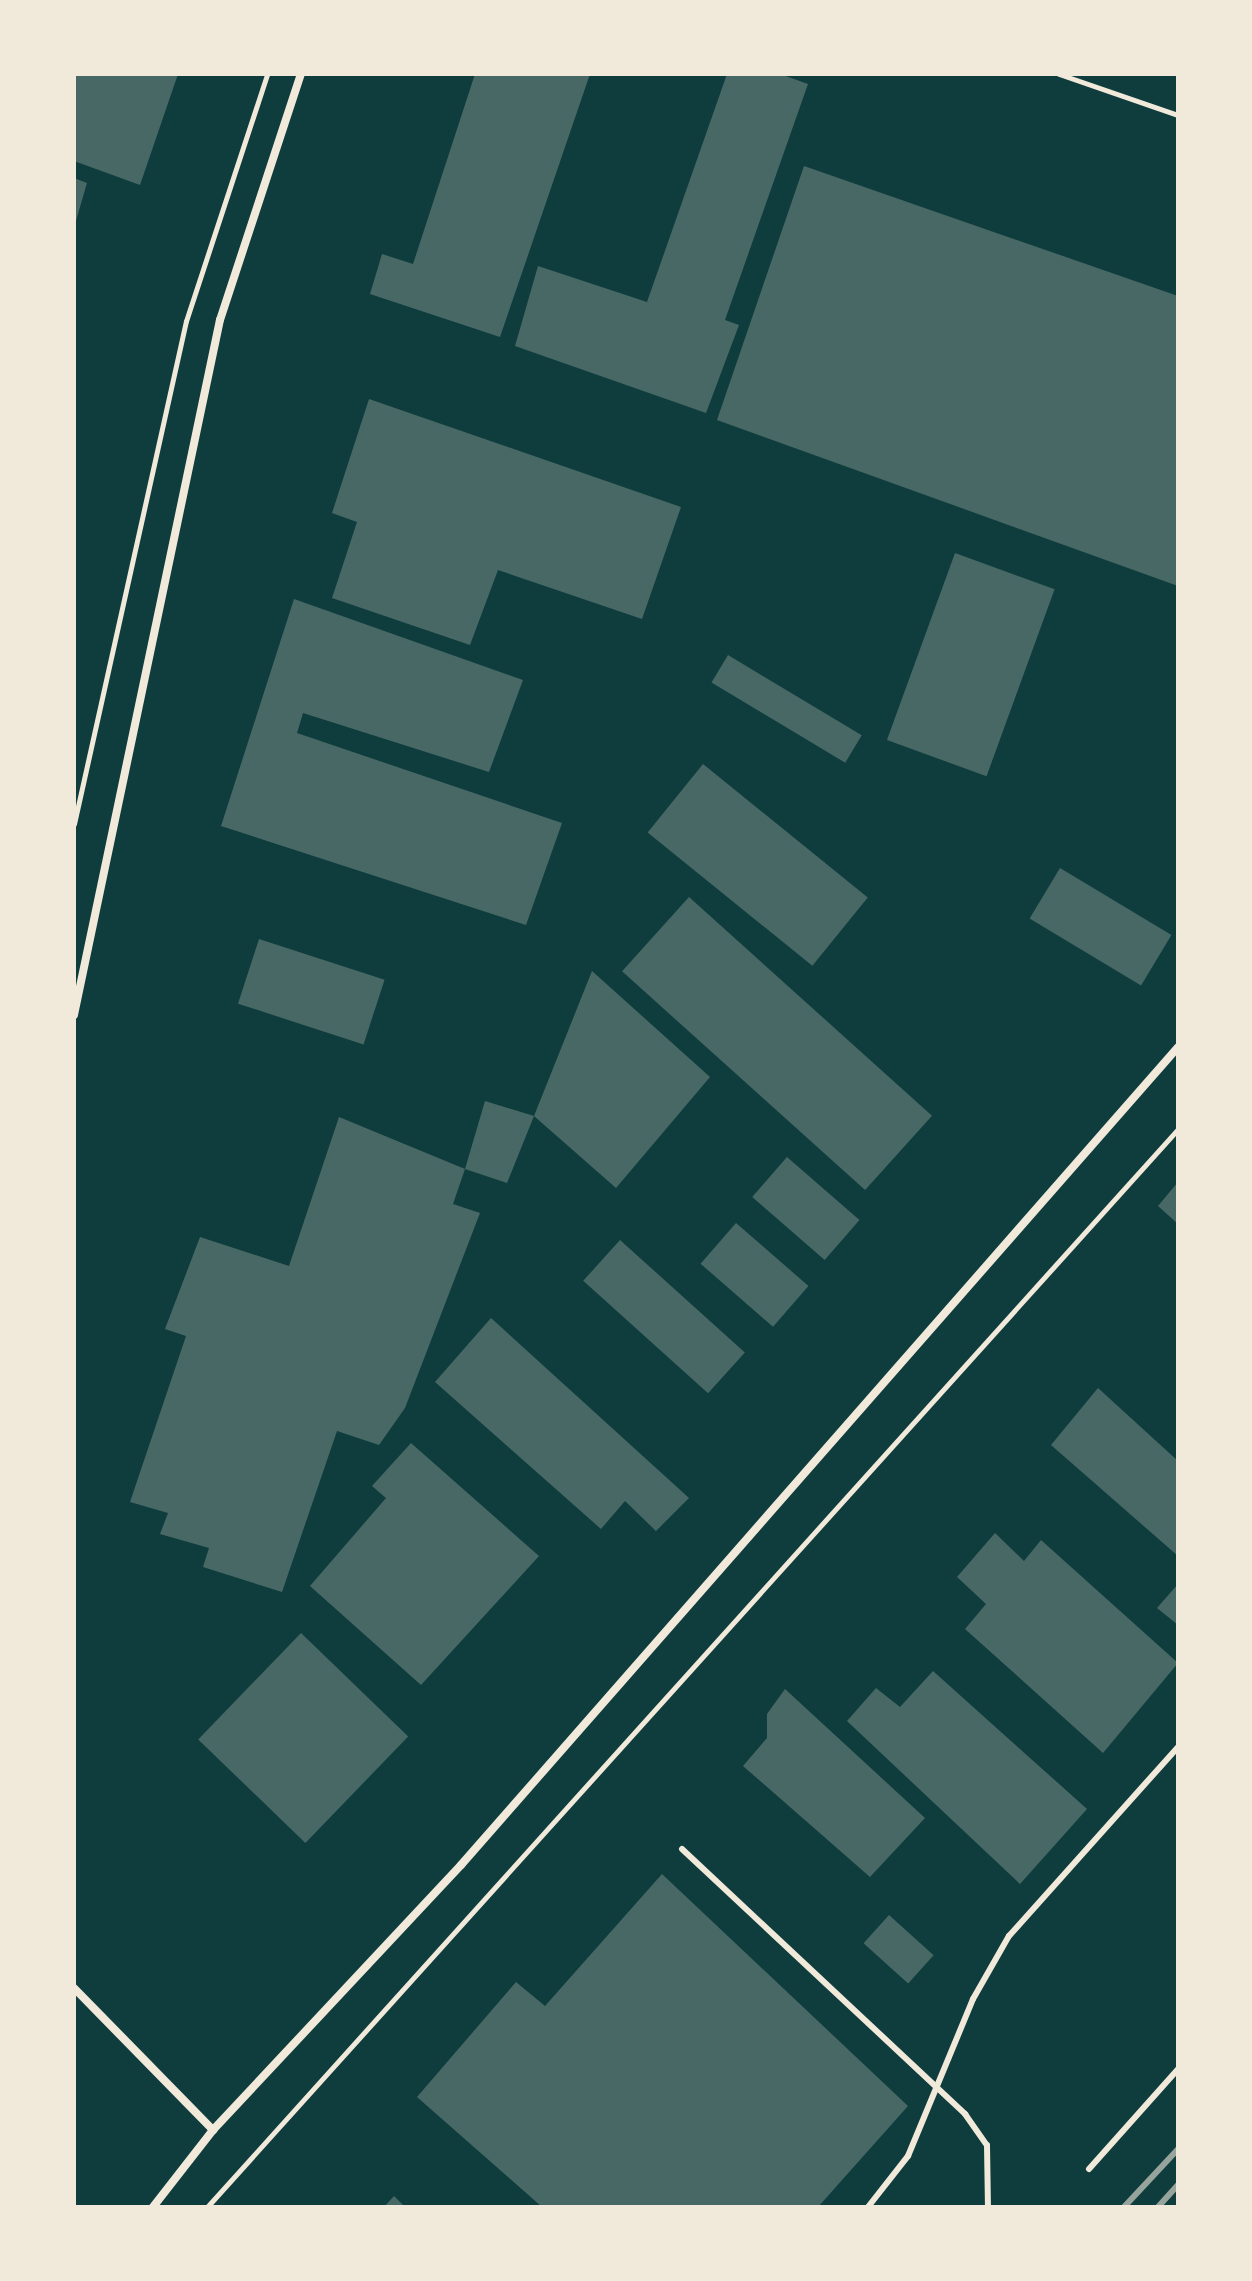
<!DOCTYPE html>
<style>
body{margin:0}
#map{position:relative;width:1252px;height:2281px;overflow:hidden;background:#0f3d3e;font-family:"Alegreya Sans",sans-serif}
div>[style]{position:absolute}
.building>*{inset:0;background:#486865;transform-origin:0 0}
.path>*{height:5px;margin:-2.5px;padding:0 2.5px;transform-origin:2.5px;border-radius:2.5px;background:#f1e9da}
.service>*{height:6px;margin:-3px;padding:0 3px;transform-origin:3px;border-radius:3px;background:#f1e9da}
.minor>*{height:8px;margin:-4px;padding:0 4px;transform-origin:4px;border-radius:4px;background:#f1e9da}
.rail>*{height:6px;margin:-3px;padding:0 3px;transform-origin:3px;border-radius:3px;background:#97a49c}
span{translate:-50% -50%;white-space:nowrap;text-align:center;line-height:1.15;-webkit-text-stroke:7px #f1e9da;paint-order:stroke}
.frame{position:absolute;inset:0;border:76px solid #f1e9da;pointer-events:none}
</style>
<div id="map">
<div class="building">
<div style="clip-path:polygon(74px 74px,178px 74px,140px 185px,74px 161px)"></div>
<div style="clip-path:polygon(475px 74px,590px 74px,500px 337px,370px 294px,382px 254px,413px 264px)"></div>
<div style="clip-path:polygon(727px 74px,780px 74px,808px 84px,725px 320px,739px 325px,706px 413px,515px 346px,538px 266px,647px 302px)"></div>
<div style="clip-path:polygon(804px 166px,1178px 296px,1178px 586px,717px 420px)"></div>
<div style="clip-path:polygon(74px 178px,87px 183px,75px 224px,74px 224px)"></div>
<div style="clip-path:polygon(369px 399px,681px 507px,642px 619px,498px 570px,470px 645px,332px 598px,357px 522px,332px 513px)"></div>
<div style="left:955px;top:553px;width:106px;height:199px;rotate:20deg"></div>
<div style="clip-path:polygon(294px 599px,523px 680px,489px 772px,303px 713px,297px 733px,562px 823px,526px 925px,221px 826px)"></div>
<div style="left:728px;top:655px;width:156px;height:32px;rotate:31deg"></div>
<div style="left:703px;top:764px;width:212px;height:88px;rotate:39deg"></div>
<div style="left:1060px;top:868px;width:130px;height:59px;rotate:31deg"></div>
<div style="left:689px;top:897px;width:327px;height:100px;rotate:42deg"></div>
<div style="left:259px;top:939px;width:132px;height:68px;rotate:18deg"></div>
<div style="clip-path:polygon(592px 971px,710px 1077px,616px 1188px,534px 1116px,507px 1183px,465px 1169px,485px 1101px,534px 1116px)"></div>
<div style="clip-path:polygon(339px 1117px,465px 1169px,453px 1204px,480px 1213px,405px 1408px,379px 1445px,337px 1431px,282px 1592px,203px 1567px,209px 1548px,160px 1534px,168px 1513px,130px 1502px,186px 1336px,165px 1329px,200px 1237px,289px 1266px)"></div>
<div style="left:787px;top:1157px;width:96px;height:53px;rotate:41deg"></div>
<div style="clip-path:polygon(1178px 1182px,1178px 1224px,1158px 1206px)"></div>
<div style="left:736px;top:1223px;width:96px;height:54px;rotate:41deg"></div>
<div style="left:620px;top:1240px;width:168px;height:55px;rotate:42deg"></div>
<div style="clip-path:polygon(491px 1318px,689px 1498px,656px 1531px,625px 1501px,601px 1529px,435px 1382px)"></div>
<div style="clip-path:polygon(1098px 1388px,1178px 1461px,1178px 1556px,1051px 1445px)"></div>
<div style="clip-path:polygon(411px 1443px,539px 1556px,421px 1685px,310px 1586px,386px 1498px,372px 1486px)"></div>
<div style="clip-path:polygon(995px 1533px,1024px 1561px,1041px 1540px,1178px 1663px,1103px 1753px,965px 1629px,986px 1604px,957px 1577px)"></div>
<div style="clip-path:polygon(1178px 1584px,1178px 1625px,1157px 1608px)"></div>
<div style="left:301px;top:1633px;width:149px;height:148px;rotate:44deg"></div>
<div style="clip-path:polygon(933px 1671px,1087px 1809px,1020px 1884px,847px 1721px,876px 1688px,900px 1707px)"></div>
<div style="clip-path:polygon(785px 1689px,925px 1818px,870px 1877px,743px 1766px,767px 1738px,767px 1714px)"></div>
<div style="clip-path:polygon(662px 1874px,908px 2106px,818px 2207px,542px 2207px,417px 2097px,516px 1982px,545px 2006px)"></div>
<div style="left:889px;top:1915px;width:60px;height:38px;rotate:42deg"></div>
<div style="clip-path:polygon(394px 2196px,405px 2207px,384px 2207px)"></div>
</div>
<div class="path">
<div style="left:1059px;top:74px;width:126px;rotate:19deg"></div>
<div style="left:74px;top:824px;width:515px;rotate:-77.45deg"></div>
<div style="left:186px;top:321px;width:260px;rotate:-71.8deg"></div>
<div style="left:207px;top:2207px;width:1451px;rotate:-47.99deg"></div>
</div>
<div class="service">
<div style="left:682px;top:1849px;width:388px;rotate:43.1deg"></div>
<div style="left:965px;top:2114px;width:38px;rotate:55deg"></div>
<div style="left:987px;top:2145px;width:62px;rotate:89.1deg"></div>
<div style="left:1089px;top:2169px;width:134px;rotate:-48.3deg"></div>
<div style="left:868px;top:2207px;width:65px;rotate:-51.9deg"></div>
<div style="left:908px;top:2156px;width:170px;rotate:-67.5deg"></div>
<div style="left:973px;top:1999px;width:73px;rotate:-60.3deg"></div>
<div style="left:1009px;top:1936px;width:254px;rotate:-48.2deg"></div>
</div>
<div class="minor">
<div style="left:74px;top:1015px;width:710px;rotate:-78.14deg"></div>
<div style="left:220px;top:320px;width:259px;rotate:-71.8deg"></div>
<div style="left:74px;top:1988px;width:199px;rotate:45.6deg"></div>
<div style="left:153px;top:2207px;width:98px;rotate:-52.1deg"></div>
<div style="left:213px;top:2130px;width:363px;rotate:-46.9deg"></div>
<div style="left:461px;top:1865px;width:1088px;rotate:-48.76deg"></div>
</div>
<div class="rail">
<div style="left:1124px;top:2207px;width:79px;rotate:-47deg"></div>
<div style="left:1158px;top:2207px;width:30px;rotate:-48deg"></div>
</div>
<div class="frame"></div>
</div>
